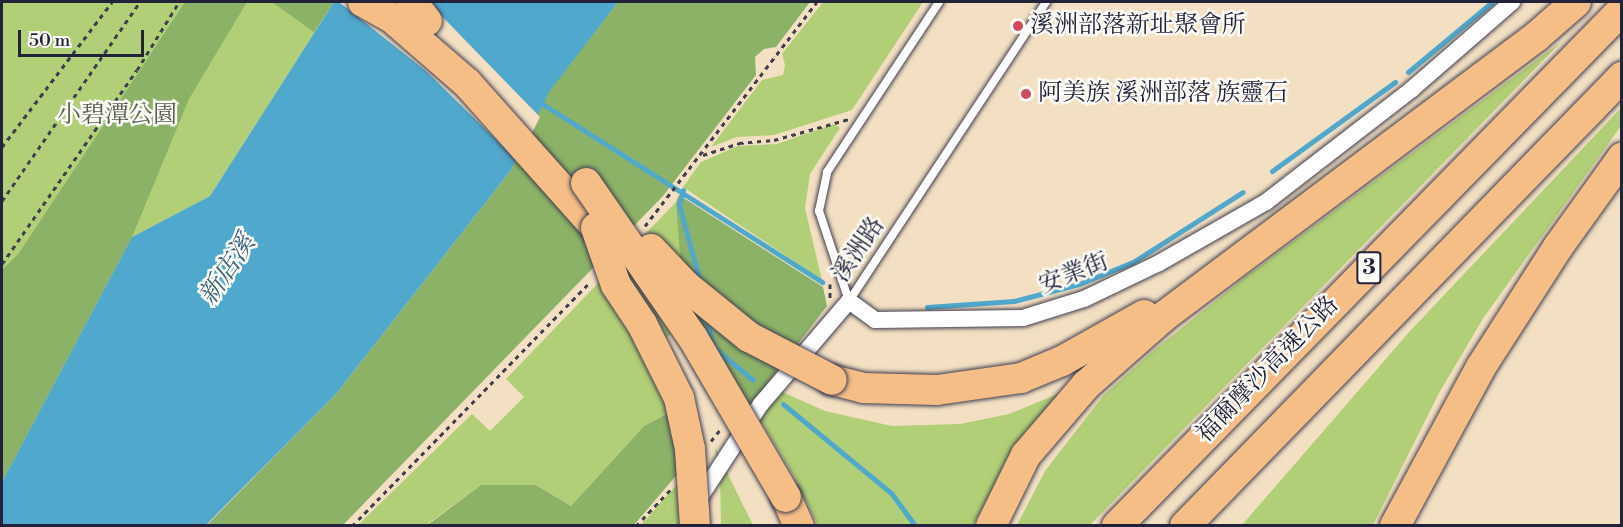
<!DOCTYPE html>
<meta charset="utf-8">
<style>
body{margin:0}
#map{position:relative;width:1623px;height:527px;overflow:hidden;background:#f3e0c3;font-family:"Libre Bodoni","Noto Serif TC",serif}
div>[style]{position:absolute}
.green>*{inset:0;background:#b1cf76}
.forest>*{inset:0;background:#8cb267}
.water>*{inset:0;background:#50a9cd}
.pier>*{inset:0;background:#f3e0c3}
.stream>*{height:5px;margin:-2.5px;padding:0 2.5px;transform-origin:2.5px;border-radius:2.5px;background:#50a9cd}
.path>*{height:3px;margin-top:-1.5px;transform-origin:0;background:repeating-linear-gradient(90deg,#413e4f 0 4.5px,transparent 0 9px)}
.roads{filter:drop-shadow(0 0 2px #413e4f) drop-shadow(0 0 2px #413e4f)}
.service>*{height:8px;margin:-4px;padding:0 4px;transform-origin:4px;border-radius:4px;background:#fff}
.minor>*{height:16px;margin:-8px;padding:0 8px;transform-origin:8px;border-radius:8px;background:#fff}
.motorway>*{height:30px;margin:-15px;padding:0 15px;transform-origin:15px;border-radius:15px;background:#f6be87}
.bridges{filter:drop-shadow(0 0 2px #413e4f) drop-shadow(0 0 2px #413e4f)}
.motorway-bridge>*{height:30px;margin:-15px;padding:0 15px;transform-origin:15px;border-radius:15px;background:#f6be87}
.dots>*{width:16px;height:16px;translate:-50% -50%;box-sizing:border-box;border:3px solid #fdfcf7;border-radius:50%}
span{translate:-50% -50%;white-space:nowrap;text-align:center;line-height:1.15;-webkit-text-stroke:5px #fdfcf7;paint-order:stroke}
.shield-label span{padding:2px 4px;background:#fdfcf7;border:2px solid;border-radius:4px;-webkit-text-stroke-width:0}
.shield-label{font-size:22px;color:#22223b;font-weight:700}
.poi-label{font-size:24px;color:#22223b}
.left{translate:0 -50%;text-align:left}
.park-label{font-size:24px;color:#545f50}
.street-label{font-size:24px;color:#22223b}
.water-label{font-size:26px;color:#375f7d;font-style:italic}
.frame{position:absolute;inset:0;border:3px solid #22223b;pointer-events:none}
.scale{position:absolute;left:18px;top:30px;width:126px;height:27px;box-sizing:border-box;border:3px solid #22223b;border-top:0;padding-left:8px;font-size:18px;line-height:21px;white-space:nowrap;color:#22223b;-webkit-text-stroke:4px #fdfcf7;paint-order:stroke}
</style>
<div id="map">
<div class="green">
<div style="clip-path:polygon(2px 2px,334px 2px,210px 196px,132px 237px,2px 482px)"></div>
<div style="clip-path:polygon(823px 2px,923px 2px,852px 110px,774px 135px,737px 137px,711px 147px,762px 80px,783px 75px,785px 65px,782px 54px)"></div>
<div style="clip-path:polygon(1561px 42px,1090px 525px,1017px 525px,1045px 471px,1103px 396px,1153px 351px,1248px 275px)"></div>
<div style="clip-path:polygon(1621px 108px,1621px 126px,1484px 317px,1439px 393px,1373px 525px,1242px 525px,1410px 331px)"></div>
<div style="clip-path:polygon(834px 124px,840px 128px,810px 174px,805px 208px,822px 280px,683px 187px,701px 162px,738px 146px,777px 144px)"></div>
<div style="clip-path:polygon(676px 202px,688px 320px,647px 354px,672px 411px,644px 426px,571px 506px,536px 485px,481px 485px,426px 525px,357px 526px,472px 414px,490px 431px,524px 397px,506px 379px)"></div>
<div style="clip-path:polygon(721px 353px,760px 382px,825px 411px,892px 426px,960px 424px,1009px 414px,1065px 391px,1012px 454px,973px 525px,818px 525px,796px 480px)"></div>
<div style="clip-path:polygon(715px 447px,740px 499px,753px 525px,721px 525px,720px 476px)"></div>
<div style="clip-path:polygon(688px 472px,680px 525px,640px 526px)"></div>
</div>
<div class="forest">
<div style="clip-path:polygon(185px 2px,247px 2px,189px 99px,132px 237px,2px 482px,2px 270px,19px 253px)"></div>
<div style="clip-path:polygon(272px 2px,334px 2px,314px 32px)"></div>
<div style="clip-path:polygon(618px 2px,810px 2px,776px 47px,764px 49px,755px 57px,756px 75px,663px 196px,343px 525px,206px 526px,336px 394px,511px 170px,549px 91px)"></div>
<div style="clip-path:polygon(679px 195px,823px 287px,827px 306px,746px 411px,670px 291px,681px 269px,676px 202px)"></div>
<div style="clip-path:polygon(672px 411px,686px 464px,634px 525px,426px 526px,481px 485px,536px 485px,571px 506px,644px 426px)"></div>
</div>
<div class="water">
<div style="clip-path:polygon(334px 2px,618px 2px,549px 92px,511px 170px,336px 394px,206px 525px,2px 525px,2px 482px,132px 237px,210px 196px)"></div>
</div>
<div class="pier">
<div style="clip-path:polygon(339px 2px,428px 2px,540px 117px,518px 161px,426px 71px)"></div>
</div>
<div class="stream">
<div style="left:1408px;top:72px;width:109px;rotate:-39.8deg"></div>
<div style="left:538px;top:101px;width:337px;rotate:32.5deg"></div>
<div style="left:1272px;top:171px;width:152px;rotate:-35.9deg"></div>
<div style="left:683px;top:190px;width:16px;rotate:105deg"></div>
<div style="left:679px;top:205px;width:80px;rotate:74.7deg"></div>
<div style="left:927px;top:307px;width:87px;rotate:-3.9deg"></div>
<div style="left:1014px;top:301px;width:67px;rotate:-14.7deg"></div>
<div style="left:1079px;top:284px;width:58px;rotate:-22.2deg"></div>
<div style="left:1133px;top:262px;width:130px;rotate:-32.5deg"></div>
<div style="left:707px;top:317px;width:29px;rotate:80deg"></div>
<div style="left:712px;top:346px;width:53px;rotate:39.7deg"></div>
<div style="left:783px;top:404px;width:141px;rotate:39.5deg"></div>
<div style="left:892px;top:494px;width:39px;rotate:54deg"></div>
</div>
<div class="path">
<div style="left:2px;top:147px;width:182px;rotate:-52.8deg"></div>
<div style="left:703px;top:155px;width:38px;rotate:-18deg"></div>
<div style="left:739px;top:143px;width:35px;rotate:-5deg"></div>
<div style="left:774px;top:140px;width:78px;rotate:-15.6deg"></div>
<div style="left:2px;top:201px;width:242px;rotate:-55.3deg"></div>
<div style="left:645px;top:226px;width:282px;rotate:-52.5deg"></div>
<div style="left:2px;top:264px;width:236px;rotate:-55.2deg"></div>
<div style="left:137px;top:70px;width:80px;rotate:-58.3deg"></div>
<div style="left:830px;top:284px;width:14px;rotate:90deg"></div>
<div style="left:711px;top:441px;width:14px;rotate:-51deg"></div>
<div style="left:352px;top:526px;width:341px;rotate:-45.7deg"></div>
<div style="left:636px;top:526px;width:50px;rotate:-46.6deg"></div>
<div style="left:1532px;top:526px;width:4px"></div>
</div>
<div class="roads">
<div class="service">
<div style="left:849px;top:301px;width:358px;rotate:-56.6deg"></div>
<div style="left:849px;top:301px;width:95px;rotate:-108.4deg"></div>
<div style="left:819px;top:211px;width:40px;rotate:-78deg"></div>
<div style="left:827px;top:172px;width:204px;rotate:-56.6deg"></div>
</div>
<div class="minor">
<div style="left:697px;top:502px;width:117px;rotate:-56.9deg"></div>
<div style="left:761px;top:404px;width:135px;rotate:-49.5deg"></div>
<div style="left:849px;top:301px;width:32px;rotate:36deg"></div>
<div style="left:875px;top:320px;width:148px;rotate:-0.8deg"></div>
<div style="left:1023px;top:318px;width:64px;rotate:-17.3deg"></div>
<div style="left:1084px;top:299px;width:83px;rotate:-25.6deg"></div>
<div style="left:1159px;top:263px;width:123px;rotate:-29.7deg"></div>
<div style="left:1266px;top:202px;width:185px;rotate:-37.7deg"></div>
<div style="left:1412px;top:89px;width:133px;rotate:-41deg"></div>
</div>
<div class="motorway">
<div style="left:363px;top:2px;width:33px;rotate:29deg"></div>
<div style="left:392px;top:18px;width:99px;rotate:40.9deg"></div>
<div style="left:467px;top:83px;width:194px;rotate:48.3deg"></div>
<div style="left:412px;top:2px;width:24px;rotate:52deg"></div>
<div style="left:832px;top:380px;width:32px;rotate:14deg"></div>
<div style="left:863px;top:388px;width:74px;rotate:1.5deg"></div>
<div style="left:937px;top:390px;width:85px;rotate:-8.1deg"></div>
<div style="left:1021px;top:378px;width:44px;rotate:-22.5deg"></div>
<div style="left:1062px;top:361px;width:94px;rotate:-29.3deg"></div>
<div style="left:786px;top:497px;width:32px;rotate:66deg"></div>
<div style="left:991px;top:526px;width:79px;rotate:-63.8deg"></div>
<div style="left:1026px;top:455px;width:92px;rotate:-49.4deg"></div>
<div style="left:1086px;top:385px;width:103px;rotate:-41.4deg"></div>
<div style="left:1163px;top:317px;width:466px;rotate:-36.9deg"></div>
<div style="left:1536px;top:37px;width:53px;rotate:-41.2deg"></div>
<div style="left:1117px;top:526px;width:722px;rotate:-45.62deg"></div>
<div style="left:1185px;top:526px;width:627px;rotate:-45.78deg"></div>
<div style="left:1395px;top:526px;width:181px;rotate:-61.6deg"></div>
<div style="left:1481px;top:367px;width:143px;rotate:-57.3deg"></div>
<div style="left:1558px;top:247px;width:110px;rotate:-54.3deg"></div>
</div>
</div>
<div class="bridges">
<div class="motorway-bridge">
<div style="left:586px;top:183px;width:188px;rotate:55.4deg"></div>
<div style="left:693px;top:338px;width:184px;rotate:59.7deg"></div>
<div style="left:596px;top:228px;width:60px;rotate:70.7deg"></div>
<div style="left:616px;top:285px;width:47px;rotate:56.3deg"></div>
<div style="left:642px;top:324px;width:83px;rotate:63.4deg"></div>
<div style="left:679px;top:398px;width:52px;rotate:77.8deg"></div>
<div style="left:690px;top:449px;width:77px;rotate:86.3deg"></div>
<div style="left:651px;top:249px;width:51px;rotate:46.6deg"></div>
<div style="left:686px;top:286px;width:81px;rotate:39deg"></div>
<div style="left:749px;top:337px;width:93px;rotate:27.4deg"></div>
</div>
</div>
<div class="dots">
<div style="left:1018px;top:26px;background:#d1495b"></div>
<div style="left:1026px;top:94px;background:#d1495b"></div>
</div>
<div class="shield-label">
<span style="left:1369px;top:268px">3</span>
</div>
<div class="poi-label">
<span class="left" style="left:1030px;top:26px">溪洲部落新址聚會所</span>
<span class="left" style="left:1038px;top:94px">阿美族 溪洲部落 族靈石</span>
</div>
<div class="park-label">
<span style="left:117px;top:116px">小碧潭公園</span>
</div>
<div class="street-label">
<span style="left:859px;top:250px;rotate:-56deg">溪洲路</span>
<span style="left:1074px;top:274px;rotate:-21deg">安業街</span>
<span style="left:1268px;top:370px;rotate:-46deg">福爾摩沙高速公路</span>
</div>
<div class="water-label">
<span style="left:228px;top:270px;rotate:-56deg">新店溪</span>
</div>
<div class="frame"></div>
<div class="scale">50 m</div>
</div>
